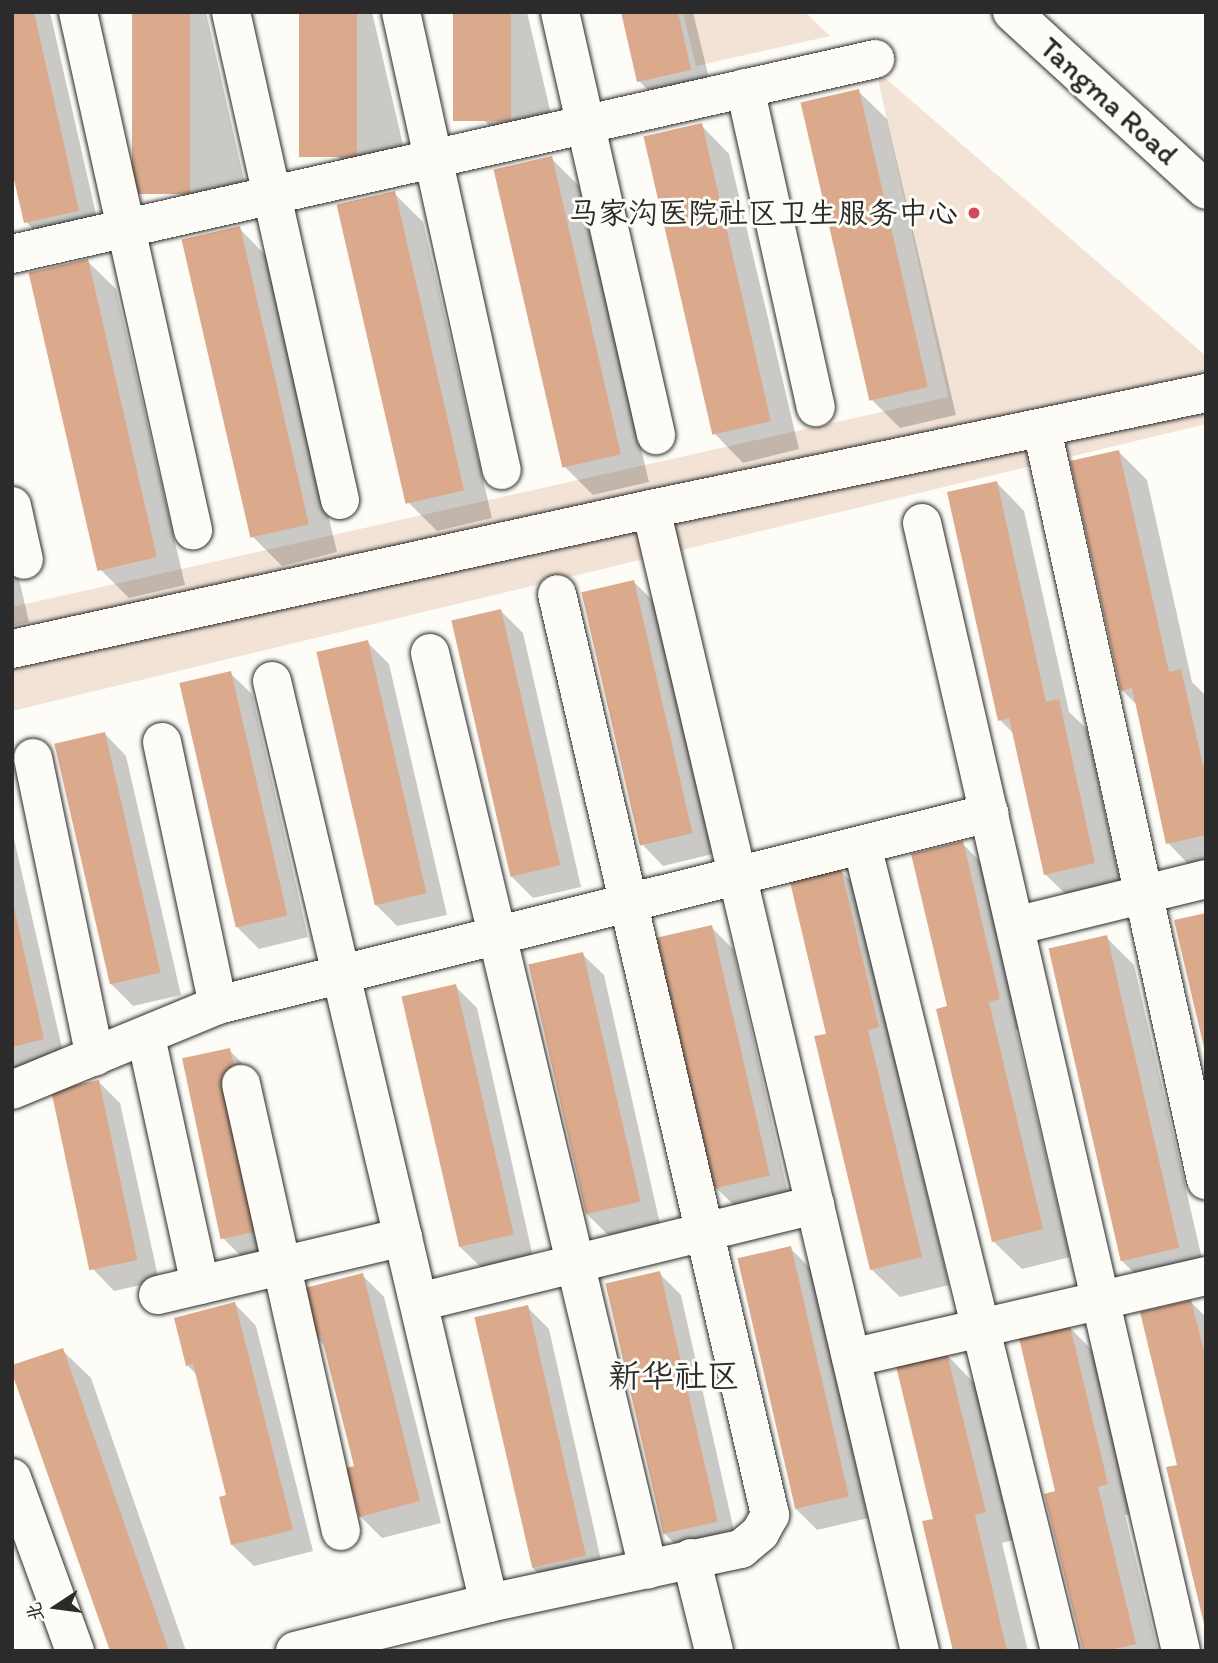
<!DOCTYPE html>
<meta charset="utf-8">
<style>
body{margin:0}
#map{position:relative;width:1218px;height:1663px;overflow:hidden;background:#fdfcf7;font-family:Itim,"LXGW WenKai TC",sans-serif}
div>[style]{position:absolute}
.built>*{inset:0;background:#f3e3d7}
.shadow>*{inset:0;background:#0003}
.building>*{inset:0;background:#dbaa8d;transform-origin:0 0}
.roads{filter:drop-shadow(0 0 2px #2b2b2b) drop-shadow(0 0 2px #2b2b2b)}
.minor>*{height:38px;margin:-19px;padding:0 19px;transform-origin:19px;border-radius:19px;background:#fdfcf7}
.major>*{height:38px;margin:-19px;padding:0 19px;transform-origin:19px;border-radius:19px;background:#fdfcf7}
.dots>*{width:19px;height:19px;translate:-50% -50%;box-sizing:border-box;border:4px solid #fdfcf7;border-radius:50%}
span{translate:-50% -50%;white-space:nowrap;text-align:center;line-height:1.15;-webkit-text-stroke:6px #fdfcf7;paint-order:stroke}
.street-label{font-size:30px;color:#2b2b2b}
.poi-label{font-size:30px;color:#2b2b2b}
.right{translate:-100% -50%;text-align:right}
.quarter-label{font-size:33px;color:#2b2b2b}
.frame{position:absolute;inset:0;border:14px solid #2b2b2b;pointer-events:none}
.north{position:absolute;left:21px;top:1572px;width:70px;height:70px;-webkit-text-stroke:5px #fdfcf7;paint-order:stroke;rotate:257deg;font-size:19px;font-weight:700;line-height:28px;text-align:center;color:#2b2b2b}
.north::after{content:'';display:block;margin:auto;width:24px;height:32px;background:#2b2b2b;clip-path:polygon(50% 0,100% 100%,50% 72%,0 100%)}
</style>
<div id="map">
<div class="built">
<div style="clip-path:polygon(683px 12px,805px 12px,830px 36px,696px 66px)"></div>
<div style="clip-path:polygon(876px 70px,1206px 356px,1206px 424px,12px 711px,12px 607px,948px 397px)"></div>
</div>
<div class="shadow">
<div style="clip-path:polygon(12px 12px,50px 12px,100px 232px,48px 244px,26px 222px)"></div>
<div style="clip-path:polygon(134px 12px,206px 12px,248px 197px,196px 210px,174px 188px)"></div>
<div style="clip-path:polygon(301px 12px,372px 12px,407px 162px,354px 174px,333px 152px)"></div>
<div style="clip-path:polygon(455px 12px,527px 12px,554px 127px,502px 139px,481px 117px)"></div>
<div style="clip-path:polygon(623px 12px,693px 12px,712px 91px,661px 103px,639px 81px)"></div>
<div style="clip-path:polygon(858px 91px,887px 119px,956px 415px,900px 428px,872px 400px)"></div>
<div style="clip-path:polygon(701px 125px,729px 154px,799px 449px,743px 463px,715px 434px)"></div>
<div style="clip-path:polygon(551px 158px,579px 186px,649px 482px,593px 495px,565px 467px)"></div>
<div style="clip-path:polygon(394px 193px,423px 222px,492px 518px,437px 531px,408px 502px)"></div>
<div style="clip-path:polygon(239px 228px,267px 257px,337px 552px,282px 566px,253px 537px)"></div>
<div style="clip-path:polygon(87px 261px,116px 289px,185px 585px,129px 598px,101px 570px)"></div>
<div style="clip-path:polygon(1119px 452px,1147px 480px,1192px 682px,1206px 696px,1206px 870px,1196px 872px,1168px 843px,1137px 705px,1122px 690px)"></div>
<div style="clip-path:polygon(996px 482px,1024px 511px,1069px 712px,1087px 729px,1122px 891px,1074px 902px,1045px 874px,1014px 734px,1000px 720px)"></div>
<div style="clip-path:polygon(12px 549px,29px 622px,12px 626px)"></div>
<div style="clip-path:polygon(633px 581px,655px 603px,713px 854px,663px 866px,642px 844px)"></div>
<div style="clip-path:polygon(501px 611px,523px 633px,581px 887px,533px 898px,511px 876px)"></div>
<div style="clip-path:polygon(367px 642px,389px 664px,447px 915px,397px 926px,376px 905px)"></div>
<div style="clip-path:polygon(230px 673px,252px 694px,308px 937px,259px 949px,237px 927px)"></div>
<div style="clip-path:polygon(105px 734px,126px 756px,181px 995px,133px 1006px,111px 984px)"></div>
<div style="clip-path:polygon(12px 830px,65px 1061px,18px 1072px,12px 1066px)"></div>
<div style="clip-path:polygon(962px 843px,990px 872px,1027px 1027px,1016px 1030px,1070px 1257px,1022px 1269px,993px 1241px)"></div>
<div style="clip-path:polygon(841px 871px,869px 900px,895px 1058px,949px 1285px,900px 1297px,871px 1269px,828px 1035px)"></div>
<div style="clip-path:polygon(711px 927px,733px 949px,789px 1198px,738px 1209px,716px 1188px)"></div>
<div style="clip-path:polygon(1106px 937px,1134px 965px,1206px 1276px,1151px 1289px,1122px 1261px)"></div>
<div style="clip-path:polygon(582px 954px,604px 975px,660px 1224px,608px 1235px,587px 1214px)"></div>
<div style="clip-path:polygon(455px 986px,477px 1008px,533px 1257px,482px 1268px,460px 1247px)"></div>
<div style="clip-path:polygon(229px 1050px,251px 1072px,290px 1250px,245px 1260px,223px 1238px)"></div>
<div style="clip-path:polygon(98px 1081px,120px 1103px,159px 1281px,114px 1291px,93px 1269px)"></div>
<div style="clip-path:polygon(790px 1248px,812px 1270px,868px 1518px,817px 1530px,795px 1508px)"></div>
<div style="clip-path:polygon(659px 1273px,681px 1295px,737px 1544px,686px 1555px,664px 1533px)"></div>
<div style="clip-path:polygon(362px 1275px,384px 1297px,441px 1523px,382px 1538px,360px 1516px,356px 1468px,326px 1347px,315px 1337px)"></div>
<div style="clip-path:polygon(1191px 1302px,1206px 1317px,1206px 1625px,1168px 1469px,1179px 1466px)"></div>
<div style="clip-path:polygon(235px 1304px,256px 1326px,313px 1551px,254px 1566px,232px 1545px,228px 1497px,197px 1375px,188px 1366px,176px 1319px)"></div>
<div style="clip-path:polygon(527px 1307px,549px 1329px,605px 1578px,554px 1589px,532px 1567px)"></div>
<div style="clip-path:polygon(1070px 1328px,1098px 1356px,1136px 1513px,1125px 1515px,1158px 1651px,1085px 1651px,1058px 1492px)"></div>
<div style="clip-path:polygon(62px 1350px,91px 1378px,186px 1651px,111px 1651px)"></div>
<div style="clip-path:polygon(947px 1355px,975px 1384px,1013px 1540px,1002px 1543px,1028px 1651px,955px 1651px,935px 1520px)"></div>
</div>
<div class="building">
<div style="clip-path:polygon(12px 12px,34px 12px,79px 211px,24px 223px,12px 171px)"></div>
<div style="left:132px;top:12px;width:58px;height:182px"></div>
<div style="left:299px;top:12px;width:58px;height:145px"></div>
<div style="left:453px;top:12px;width:58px;height:109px"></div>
<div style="clip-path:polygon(621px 12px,678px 12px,691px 70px,637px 82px)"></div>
<div style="left:859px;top:89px;width:306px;height:60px;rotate:77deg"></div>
<div style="left:702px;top:123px;width:306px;height:60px;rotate:77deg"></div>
<div style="left:552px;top:156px;width:306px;height:60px;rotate:77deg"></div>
<div style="left:395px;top:191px;width:307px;height:60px;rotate:77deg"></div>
<div style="left:240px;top:226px;width:306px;height:60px;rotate:77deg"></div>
<div style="left:88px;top:259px;width:306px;height:61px;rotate:77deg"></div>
<div style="clip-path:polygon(1119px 450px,1169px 672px,1181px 669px,1206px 778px,1206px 835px,1166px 844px,1132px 688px,1121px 691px,1070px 461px)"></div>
<div style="clip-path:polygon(997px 481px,1046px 702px,1059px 699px,1095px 863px,1044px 875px,1009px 718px,998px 721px,947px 492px)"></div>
<div style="left:634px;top:580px;width:260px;height:54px;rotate:77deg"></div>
<div style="left:501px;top:609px;width:263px;height:51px;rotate:77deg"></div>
<div style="left:368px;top:640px;width:260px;height:53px;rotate:77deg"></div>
<div style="left:231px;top:671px;width:251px;height:53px;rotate:77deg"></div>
<div style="left:105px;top:732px;width:247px;height:52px;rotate:77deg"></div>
<div style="clip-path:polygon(963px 841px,1000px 999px,989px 1002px,1043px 1229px,992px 1242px,936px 1009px,947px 1006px,911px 854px)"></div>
<div style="clip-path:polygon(841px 869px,879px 1027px,868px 1030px,922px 1257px,870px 1270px,814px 1036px,826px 1034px,790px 882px)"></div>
<div style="clip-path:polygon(13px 903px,44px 1039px,12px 1047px,12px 904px)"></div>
<div style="clip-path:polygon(1206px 913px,1206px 1051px,1205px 1052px,1174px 920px)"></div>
<div style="left:712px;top:925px;width:257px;height:57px;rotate:77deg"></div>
<div style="left:1107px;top:935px;width:321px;height:60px;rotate:77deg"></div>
<div style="left:583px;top:952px;width:256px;height:56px;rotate:77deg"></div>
<div style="left:456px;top:984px;width:257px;height:56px;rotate:77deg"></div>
<div style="left:230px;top:1048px;width:185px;height:49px;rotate:78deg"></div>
<div style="left:99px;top:1080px;width:184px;height:49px;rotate:78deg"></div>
<div style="left:791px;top:1246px;width:257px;height:55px;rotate:77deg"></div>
<div style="left:660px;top:1271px;width:257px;height:56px;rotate:77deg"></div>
<div style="clip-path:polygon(363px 1273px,420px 1501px,359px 1517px,346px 1468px,354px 1466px,321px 1335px,313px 1337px,301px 1289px)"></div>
<div style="clip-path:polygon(1191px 1300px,1206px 1359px,1205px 1628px,1166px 1467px,1177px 1465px,1140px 1312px)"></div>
<div style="clip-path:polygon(235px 1302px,293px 1530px,231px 1545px,219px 1497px,226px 1495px,193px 1364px,186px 1366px,174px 1318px)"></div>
<div style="left:528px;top:1305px;width:257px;height:55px;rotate:77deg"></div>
<div style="clip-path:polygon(1070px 1326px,1108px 1484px,1098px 1487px,1136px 1644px,1106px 1651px,1083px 1651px,1044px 1494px,1055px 1491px,1019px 1338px)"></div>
<div style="clip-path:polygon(63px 1348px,169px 1651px,110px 1651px,12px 1373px,12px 1365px)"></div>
<div style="clip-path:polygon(947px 1354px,986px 1512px,975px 1515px,1007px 1651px,953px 1651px,922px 1521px,933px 1519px,896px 1366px)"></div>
</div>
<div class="roads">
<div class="minor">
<div style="left:78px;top:12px;width:531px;rotate:77.48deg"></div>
<div style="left:231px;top:12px;width:500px;rotate:77.41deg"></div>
<div style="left:401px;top:12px;width:469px;rotate:77.6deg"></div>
<div style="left:560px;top:12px;width:434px;rotate:77.2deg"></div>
<div style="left:745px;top:88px;width:327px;rotate:77.5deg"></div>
<div style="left:12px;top:254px;width:885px;rotate:-12.73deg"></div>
<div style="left:1042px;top:429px;width:769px;rotate:77.68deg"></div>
<div style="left:12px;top:506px;width:55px;rotate:77.5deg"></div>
<div style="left:651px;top:509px;width:1173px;rotate:76.75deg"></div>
<div style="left:922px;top:523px;width:1157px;rotate:77.07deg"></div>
<div style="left:12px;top:649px;width:654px;rotate:-12.36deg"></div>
<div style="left:651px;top:509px;width:567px;rotate:-11.81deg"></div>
<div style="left:430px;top:653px;width:942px;rotate:76.61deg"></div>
<div style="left:272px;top:681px;width:947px;rotate:76.76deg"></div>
<div style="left:162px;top:742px;width:269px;rotate:78deg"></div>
<div style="left:33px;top:758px;width:305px;rotate:78.3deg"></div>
<div style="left:862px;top:845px;width:830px;rotate:76.2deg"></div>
<div style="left:1015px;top:926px;width:197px;rotate:-13.8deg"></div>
<div style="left:146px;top:1037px;width:254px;rotate:77.7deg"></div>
<div style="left:241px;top:1084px;width:458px;rotate:77.4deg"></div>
<div style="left:12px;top:1090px;width:223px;rotate:-22.4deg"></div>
<div style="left:218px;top:1005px;width:795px;rotate:-13.98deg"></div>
<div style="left:158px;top:1295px;width:252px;rotate:-13.3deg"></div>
<div style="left:419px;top:1302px;width:408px;rotate:-13.8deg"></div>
<div style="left:851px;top:1358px;width:364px;rotate:-13deg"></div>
<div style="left:12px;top:1478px;width:184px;rotate:70deg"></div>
<div style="left:691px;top:1558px;width:96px;rotate:76.1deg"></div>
<div style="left:295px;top:1651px;width:200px;rotate:-13.9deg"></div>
<div style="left:489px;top:1603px;width:258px;rotate:-12.1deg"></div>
<div style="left:741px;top:1549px;width:25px;rotate:-40deg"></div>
<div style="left:760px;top:1533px;width:21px;rotate:-61deg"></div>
<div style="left:770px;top:1515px;width:945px;rotate:-103.02deg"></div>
</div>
<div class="major">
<div style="left:1012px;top:12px;width:263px;rotate:42.5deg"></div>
</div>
</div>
<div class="dots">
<div style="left:974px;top:213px;background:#d1495b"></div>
</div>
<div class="street-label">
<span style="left:1109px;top:101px;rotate:42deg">Tangma Road</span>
</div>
<div class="poi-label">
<span class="right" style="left:958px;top:213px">马家沟医院社区卫生服务中心</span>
</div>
<div class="quarter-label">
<span style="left:674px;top:1376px">新华社区</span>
</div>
<div class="frame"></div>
<div class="north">北</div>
</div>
